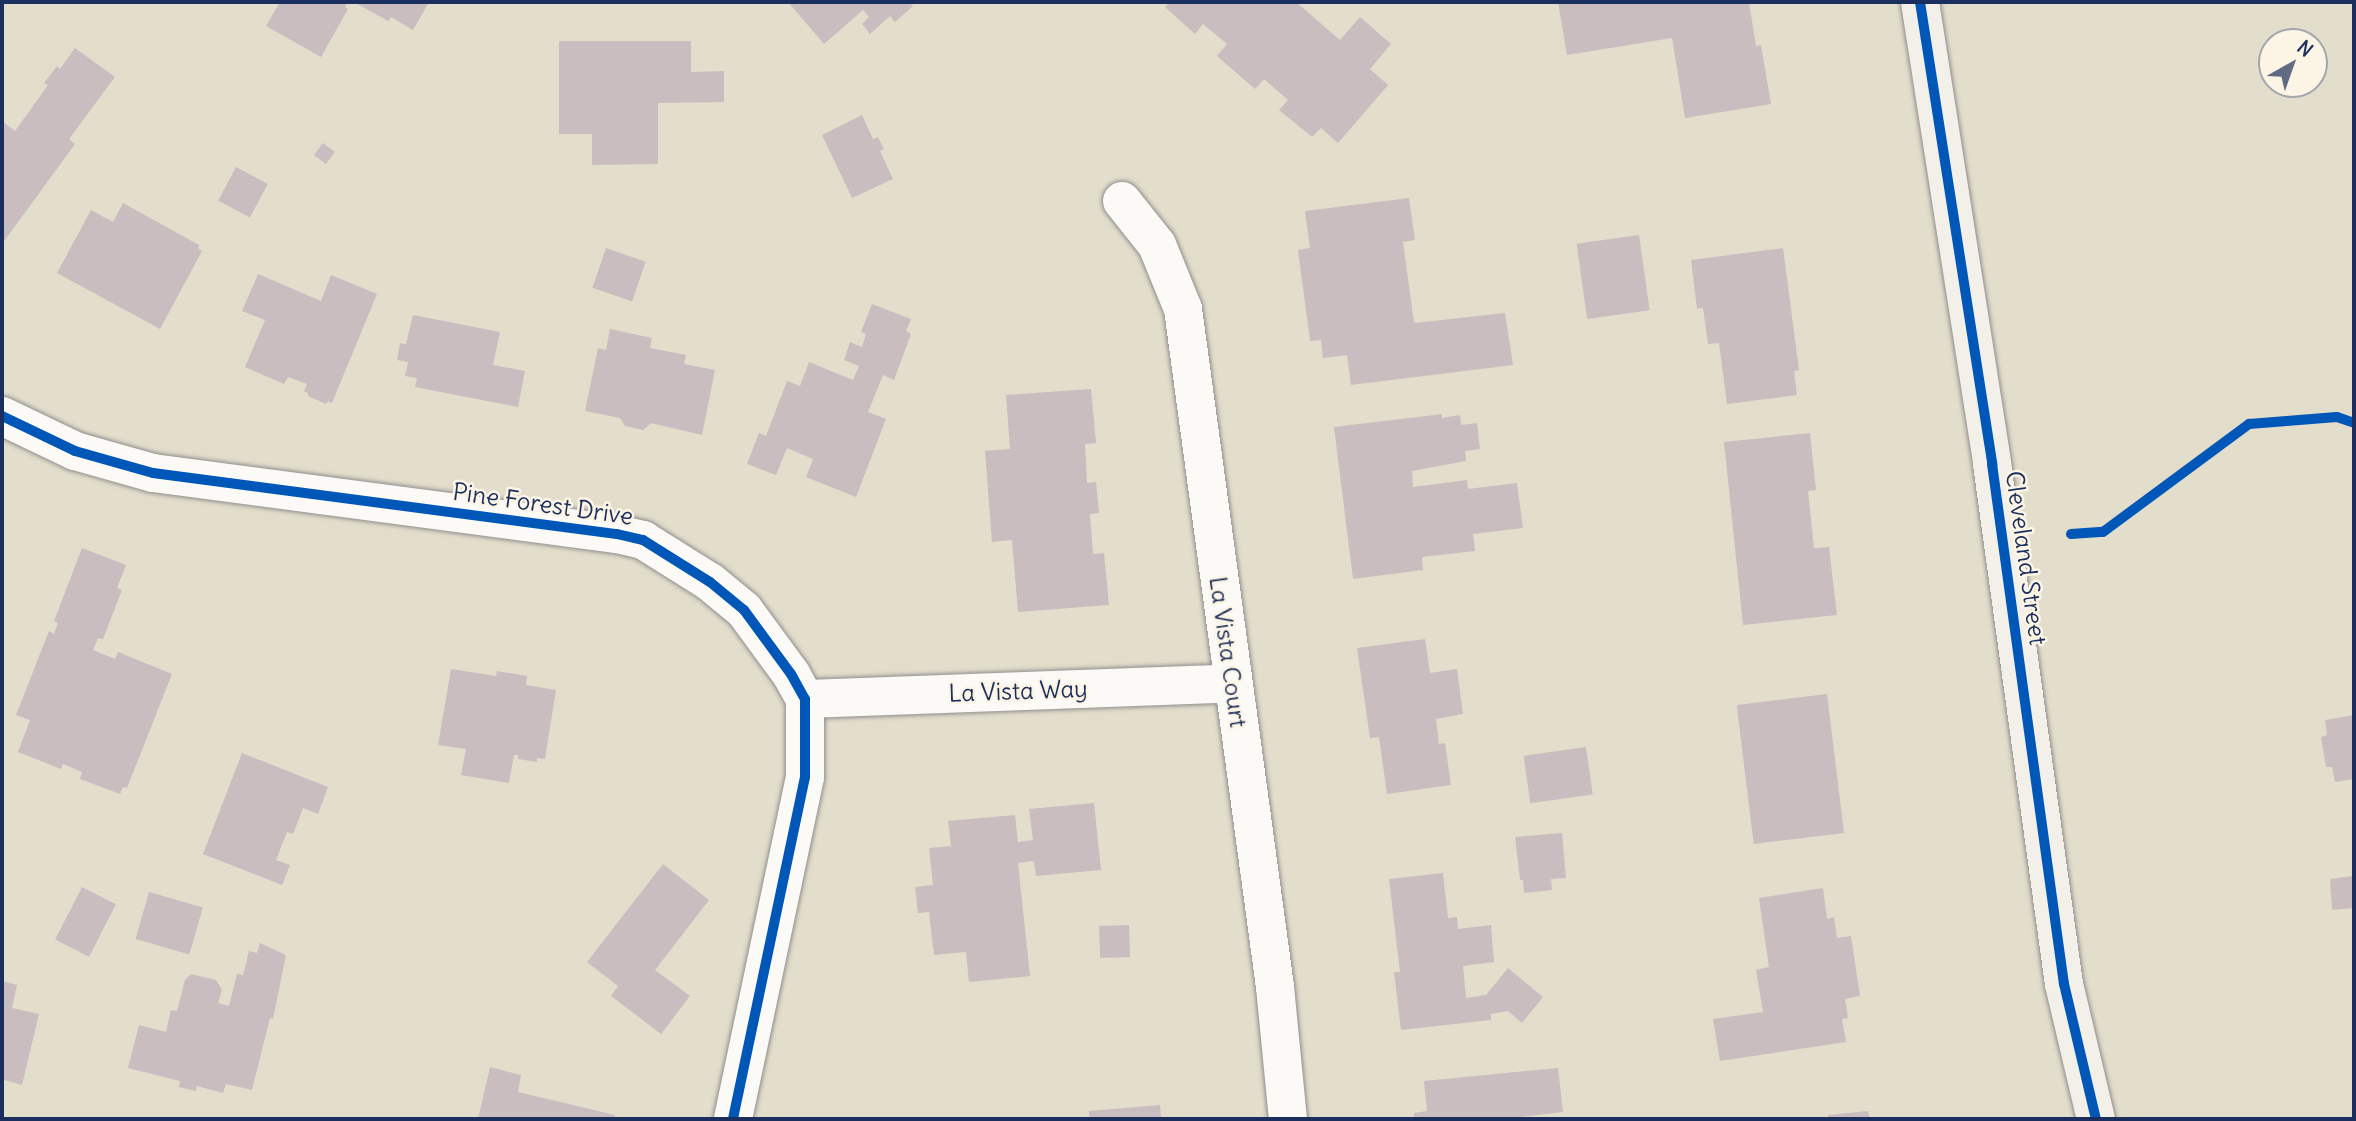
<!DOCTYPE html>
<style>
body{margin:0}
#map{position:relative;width:2356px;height:1121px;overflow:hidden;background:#e3ddcb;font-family:Delius,sans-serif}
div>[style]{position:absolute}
.building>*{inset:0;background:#cabdc0;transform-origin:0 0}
.path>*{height:4.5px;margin-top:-2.25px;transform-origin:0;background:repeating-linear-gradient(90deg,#bebec0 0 2px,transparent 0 7px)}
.roads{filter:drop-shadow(0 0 2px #8f8f8e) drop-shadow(0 0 2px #8f8f8e)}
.street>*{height:38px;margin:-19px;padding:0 19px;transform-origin:19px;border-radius:19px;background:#fbfaf7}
.secondary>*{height:38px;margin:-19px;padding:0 19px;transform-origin:19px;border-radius:19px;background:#f3f0e9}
.cycleway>*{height:10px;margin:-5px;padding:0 5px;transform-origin:5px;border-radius:5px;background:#0057b8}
span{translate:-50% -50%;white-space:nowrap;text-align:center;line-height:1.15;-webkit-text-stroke:5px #fcf5e5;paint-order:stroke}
.street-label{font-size:24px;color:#1b2f5e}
.frame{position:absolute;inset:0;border:4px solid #1b2f5e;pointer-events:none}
.north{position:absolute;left:2258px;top:28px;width:70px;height:70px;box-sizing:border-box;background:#fcf5e5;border:2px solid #a2a6af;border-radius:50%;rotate:40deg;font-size:19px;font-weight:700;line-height:28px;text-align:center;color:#1b2f5e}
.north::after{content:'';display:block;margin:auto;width:24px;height:32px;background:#616c84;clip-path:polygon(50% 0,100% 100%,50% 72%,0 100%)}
</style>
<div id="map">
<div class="building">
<div style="clip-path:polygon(280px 2px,348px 2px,345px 7px,348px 9px,321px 57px,266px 26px)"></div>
<div style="clip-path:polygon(354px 2px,429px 2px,413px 30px,391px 17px,388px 21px)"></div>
<div style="clip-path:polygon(788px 2px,909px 2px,913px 6px,895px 22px,890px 16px,870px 34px,862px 24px,869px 17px,863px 10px,824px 44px)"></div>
<div style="clip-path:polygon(1170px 2px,1296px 2px,1340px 40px,1360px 17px,1391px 44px,1370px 69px,1388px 85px,1338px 143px,1321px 128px,1312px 137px,1279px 110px,1288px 100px,1264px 79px,1255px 89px,1217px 56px,1227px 44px,1203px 24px,1195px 34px,1165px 7px)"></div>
<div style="clip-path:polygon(1558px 2px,1749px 2px,1756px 46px,1761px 45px,1771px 104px,1685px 118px,1672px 38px,1567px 55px)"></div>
<div style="clip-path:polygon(559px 41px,691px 41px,691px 72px,724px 71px,724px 102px,658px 103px,658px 164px,592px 165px,592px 134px,559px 134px)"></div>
<div style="clip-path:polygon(75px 48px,115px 77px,69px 139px,75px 144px,2px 244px,2px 121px,15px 131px,48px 85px,44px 83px,57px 66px,60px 69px)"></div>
<div style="clip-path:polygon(862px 115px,873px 139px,878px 137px,884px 149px,880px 151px,893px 179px,852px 198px,822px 135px)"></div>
<div style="left:323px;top:143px;width:15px;height:15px;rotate:37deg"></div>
<div style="left:236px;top:167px;width:36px;height:38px;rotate:28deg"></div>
<div style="clip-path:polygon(1409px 198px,1415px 240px,1403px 242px,1414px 323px,1505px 313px,1513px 365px,1351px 385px,1347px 355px,1323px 358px,1321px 340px,1310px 341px,1298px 250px,1310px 248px,1305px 211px)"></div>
<div style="clip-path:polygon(123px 203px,199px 245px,198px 248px,202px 251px,160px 329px,57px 273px,91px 210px,113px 222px)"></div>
<div style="left:1639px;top:235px;width:76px;height:63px;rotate:82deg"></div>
<div style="left:606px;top:248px;width:42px;height:42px;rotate:19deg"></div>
<div style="clip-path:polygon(1783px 248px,1799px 370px,1794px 371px,1797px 395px,1727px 404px,1719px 343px,1708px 344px,1703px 308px,1697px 309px,1691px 260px)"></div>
<div style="clip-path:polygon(258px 274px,321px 301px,331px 275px,377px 294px,332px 403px,328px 401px,326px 404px,308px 396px,309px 394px,304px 391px,307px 384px,288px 377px,284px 384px,245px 367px,265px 320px,242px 311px)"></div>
<div style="clip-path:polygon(872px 304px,911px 319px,906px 331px,911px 334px,894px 380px,883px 375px,868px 412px,886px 419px,856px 497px,806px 477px,813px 459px,787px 448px,776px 475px,747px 464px,759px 433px,766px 436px,787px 381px,800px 386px,809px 362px,853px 380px,859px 366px,844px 360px,850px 342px,862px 347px,866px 334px,861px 332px)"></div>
<div style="clip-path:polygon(413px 315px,500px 332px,493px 365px,525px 371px,518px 407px,415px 387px,417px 378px,405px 376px,408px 362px,397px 360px,400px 343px,406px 344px)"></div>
<div style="clip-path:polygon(610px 329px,652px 338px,650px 348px,686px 355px,684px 364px,715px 370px,702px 435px,651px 423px,643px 430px,625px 426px,620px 418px,585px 411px,598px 348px,606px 350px)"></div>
<div style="clip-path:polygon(1091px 389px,1096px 443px,1085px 444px,1087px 483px,1096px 482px,1099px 513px,1090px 514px,1093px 554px,1104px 553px,1109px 605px,1018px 612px,1012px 540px,992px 542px,985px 451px,1010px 449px,1006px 395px)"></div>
<div style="clip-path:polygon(1442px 414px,1442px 418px,1460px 415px,1461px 425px,1477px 423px,1480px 449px,1465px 451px,1466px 461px,1412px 471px,1413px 487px,1467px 480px,1468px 489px,1517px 483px,1523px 528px,1473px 534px,1475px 551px,1422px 557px,1423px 570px,1353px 579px,1334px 427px)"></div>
<div style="clip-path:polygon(1810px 433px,1816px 490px,1808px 491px,1814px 548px,1829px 547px,1837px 615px,1743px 625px,1724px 442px)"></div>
<div style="clip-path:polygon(82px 548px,126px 565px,117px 588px,122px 590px,103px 639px,98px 638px,93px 650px,115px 659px,118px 652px,172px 674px,127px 788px,123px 787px,120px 794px,80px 779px,82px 772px,63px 764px,61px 769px,18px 752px,30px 720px,16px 715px,49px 631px,54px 634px,58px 623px,54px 621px)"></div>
<div style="clip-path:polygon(1425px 639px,1430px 673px,1457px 669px,1463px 714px,1436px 719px,1439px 744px,1445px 743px,1451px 785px,1387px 794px,1379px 737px,1370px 738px,1357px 648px)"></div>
<div style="clip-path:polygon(451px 669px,496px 676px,497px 671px,527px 676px,526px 685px,556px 690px,545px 759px,537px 758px,537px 762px,518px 759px,518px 755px,514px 755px,509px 783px,461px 775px,466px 749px,438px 745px)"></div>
<div style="left:1827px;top:694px;width:140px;height:91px;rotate:83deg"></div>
<div style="clip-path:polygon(2354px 715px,2354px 779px,2335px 782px,2332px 767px,2326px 767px,2321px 737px,2327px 735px,2325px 720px)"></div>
<div style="left:1586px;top:747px;width:48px;height:63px;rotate:82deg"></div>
<div style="clip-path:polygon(242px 753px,328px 787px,318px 814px,303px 808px,293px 834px,287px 832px,276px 860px,290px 865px,282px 885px,203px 854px)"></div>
<div style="clip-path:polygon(1094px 803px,1101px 870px,1036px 876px,1034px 861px,1018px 863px,1030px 976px,969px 982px,966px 952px,934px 955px,929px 912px,918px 913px,915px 887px,933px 885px,929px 848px,951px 846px,948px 821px,1015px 815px,1018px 842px,1033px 840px,1029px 809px)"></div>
<div style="clip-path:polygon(1562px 833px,1566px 878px,1551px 879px,1552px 890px,1524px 893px,1523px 880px,1520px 880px,1515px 837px)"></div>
<div style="clip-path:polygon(663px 864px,709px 900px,655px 970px,690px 996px,661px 1034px,611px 996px,618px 986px,587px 962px)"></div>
<div style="clip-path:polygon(1443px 873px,1448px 918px,1457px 917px,1458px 929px,1491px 925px,1494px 962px,1463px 966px,1466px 998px,1486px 995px,1508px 968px,1543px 997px,1522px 1023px,1508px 1011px,1491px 1014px,1491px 1020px,1401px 1030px,1394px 972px,1400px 972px,1389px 879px)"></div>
<div style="clip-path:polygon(2354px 876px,2354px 908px,2332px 910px,2330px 879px)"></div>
<div style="left:82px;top:887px;width:38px;height:59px;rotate:27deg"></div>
<div style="clip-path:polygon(1823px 888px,1827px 919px,1834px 917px,1837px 938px,1851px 936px,1860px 996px,1845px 999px,1848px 1018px,1842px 1019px,1846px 1042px,1720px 1061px,1713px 1019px,1763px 1012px,1756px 970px,1769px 967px,1759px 898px)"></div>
<div style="left:149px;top:892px;width:56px;height:49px;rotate:16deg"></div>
<div style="left:1129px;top:925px;width:32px;height:30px;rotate:88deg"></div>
<div style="clip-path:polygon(260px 943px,286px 955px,273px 1019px,270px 1018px,252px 1090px,226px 1084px,223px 1093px,197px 1086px,196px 1091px,179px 1087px,180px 1081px,128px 1068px,139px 1025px,166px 1032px,171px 1010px,177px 1011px,185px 980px,191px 974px,216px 980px,222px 990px,218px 1003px,229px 1006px,237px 974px,243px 975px,249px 951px,257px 953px)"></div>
<div style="clip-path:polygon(2px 981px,17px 985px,12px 1008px,39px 1014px,22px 1085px,4px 1080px,2px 1087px)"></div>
<div style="clip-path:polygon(490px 1067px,521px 1075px,518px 1092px,615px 1115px,614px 1119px,478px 1119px)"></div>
<div style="clip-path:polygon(1558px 1068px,1563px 1112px,1501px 1119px,1414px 1119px,1414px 1113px,1427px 1111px,1424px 1081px)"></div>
<div style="clip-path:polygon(1160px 1105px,1161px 1119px,1089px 1119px,1089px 1111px)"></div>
<div style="clip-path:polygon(1868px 1111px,1870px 1119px,1829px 1119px,1828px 1115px)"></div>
</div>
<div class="path">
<div style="left:2071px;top:534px;width:32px;rotate:-4deg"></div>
<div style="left:2103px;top:532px;width:182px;rotate:-36.5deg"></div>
<div style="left:2249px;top:424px;width:88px;rotate:-4.5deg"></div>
<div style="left:2337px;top:417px;width:18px;rotate:19deg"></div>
</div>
<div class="roads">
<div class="street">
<div style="left:1122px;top:201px;width:56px;rotate:51.5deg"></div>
<div style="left:1157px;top:245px;width:69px;rotate:67.9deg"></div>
<div style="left:1183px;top:309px;width:684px;rotate:82.27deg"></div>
<div style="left:1275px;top:987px;width:133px;rotate:84.4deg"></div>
<div style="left:2px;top:416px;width:81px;rotate:25.6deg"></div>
<div style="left:75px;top:451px;width:81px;rotate:15.8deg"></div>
<div style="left:153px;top:473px;width:468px;rotate:7.5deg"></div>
<div style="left:617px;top:534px;width:27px;rotate:13deg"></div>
<div style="left:643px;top:540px;width:79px;rotate:32.1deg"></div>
<div style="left:710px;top:582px;width:44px;rotate:39.5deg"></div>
<div style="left:744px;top:610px;width:79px;rotate:53.7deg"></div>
<div style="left:791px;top:674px;width:29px;rotate:61deg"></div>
<div style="left:805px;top:699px;width:78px;rotate:90deg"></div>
<div style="left:805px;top:777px;width:349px;rotate:101.9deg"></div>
<div style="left:805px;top:699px;width:427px;rotate:-2.1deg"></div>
</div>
<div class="secondary">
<div style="left:1920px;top:2px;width:468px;rotate:81.1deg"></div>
<div style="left:1992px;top:464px;width:525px;rotate:82.12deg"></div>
<div style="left:2064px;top:984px;width:139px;rotate:76.7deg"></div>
</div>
</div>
<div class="cycleway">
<div style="left:1920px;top:2px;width:468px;rotate:81.1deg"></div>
<div style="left:1992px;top:464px;width:525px;rotate:82.12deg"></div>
<div style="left:2064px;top:984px;width:139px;rotate:76.7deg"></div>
<div style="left:2px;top:416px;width:81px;rotate:25.6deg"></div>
<div style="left:75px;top:451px;width:81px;rotate:15.8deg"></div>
<div style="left:153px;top:473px;width:468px;rotate:7.5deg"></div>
<div style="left:617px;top:534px;width:27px;rotate:13deg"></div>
<div style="left:643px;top:540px;width:79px;rotate:32.1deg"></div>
<div style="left:710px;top:582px;width:44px;rotate:39.5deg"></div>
<div style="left:744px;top:610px;width:79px;rotate:53.7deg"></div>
<div style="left:791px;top:674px;width:29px;rotate:61deg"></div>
<div style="left:805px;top:699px;width:78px;rotate:90deg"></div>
<div style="left:805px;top:777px;width:349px;rotate:101.9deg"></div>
<div style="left:2071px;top:534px;width:32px;rotate:-4deg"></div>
<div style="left:2103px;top:532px;width:182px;rotate:-36.5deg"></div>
<div style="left:2249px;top:424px;width:88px;rotate:-4.5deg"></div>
<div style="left:2337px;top:417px;width:18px;rotate:19deg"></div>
</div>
<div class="street-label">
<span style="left:543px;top:504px;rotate:8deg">Pine Forest Drive</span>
<span style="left:2026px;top:558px;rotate:82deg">Cleveland Street</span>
<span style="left:1228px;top:652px;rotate:82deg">La Vista Court</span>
<span style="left:1018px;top:691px;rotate:-2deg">La Vista Way</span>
</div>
<div class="frame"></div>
<div class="north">N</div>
</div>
